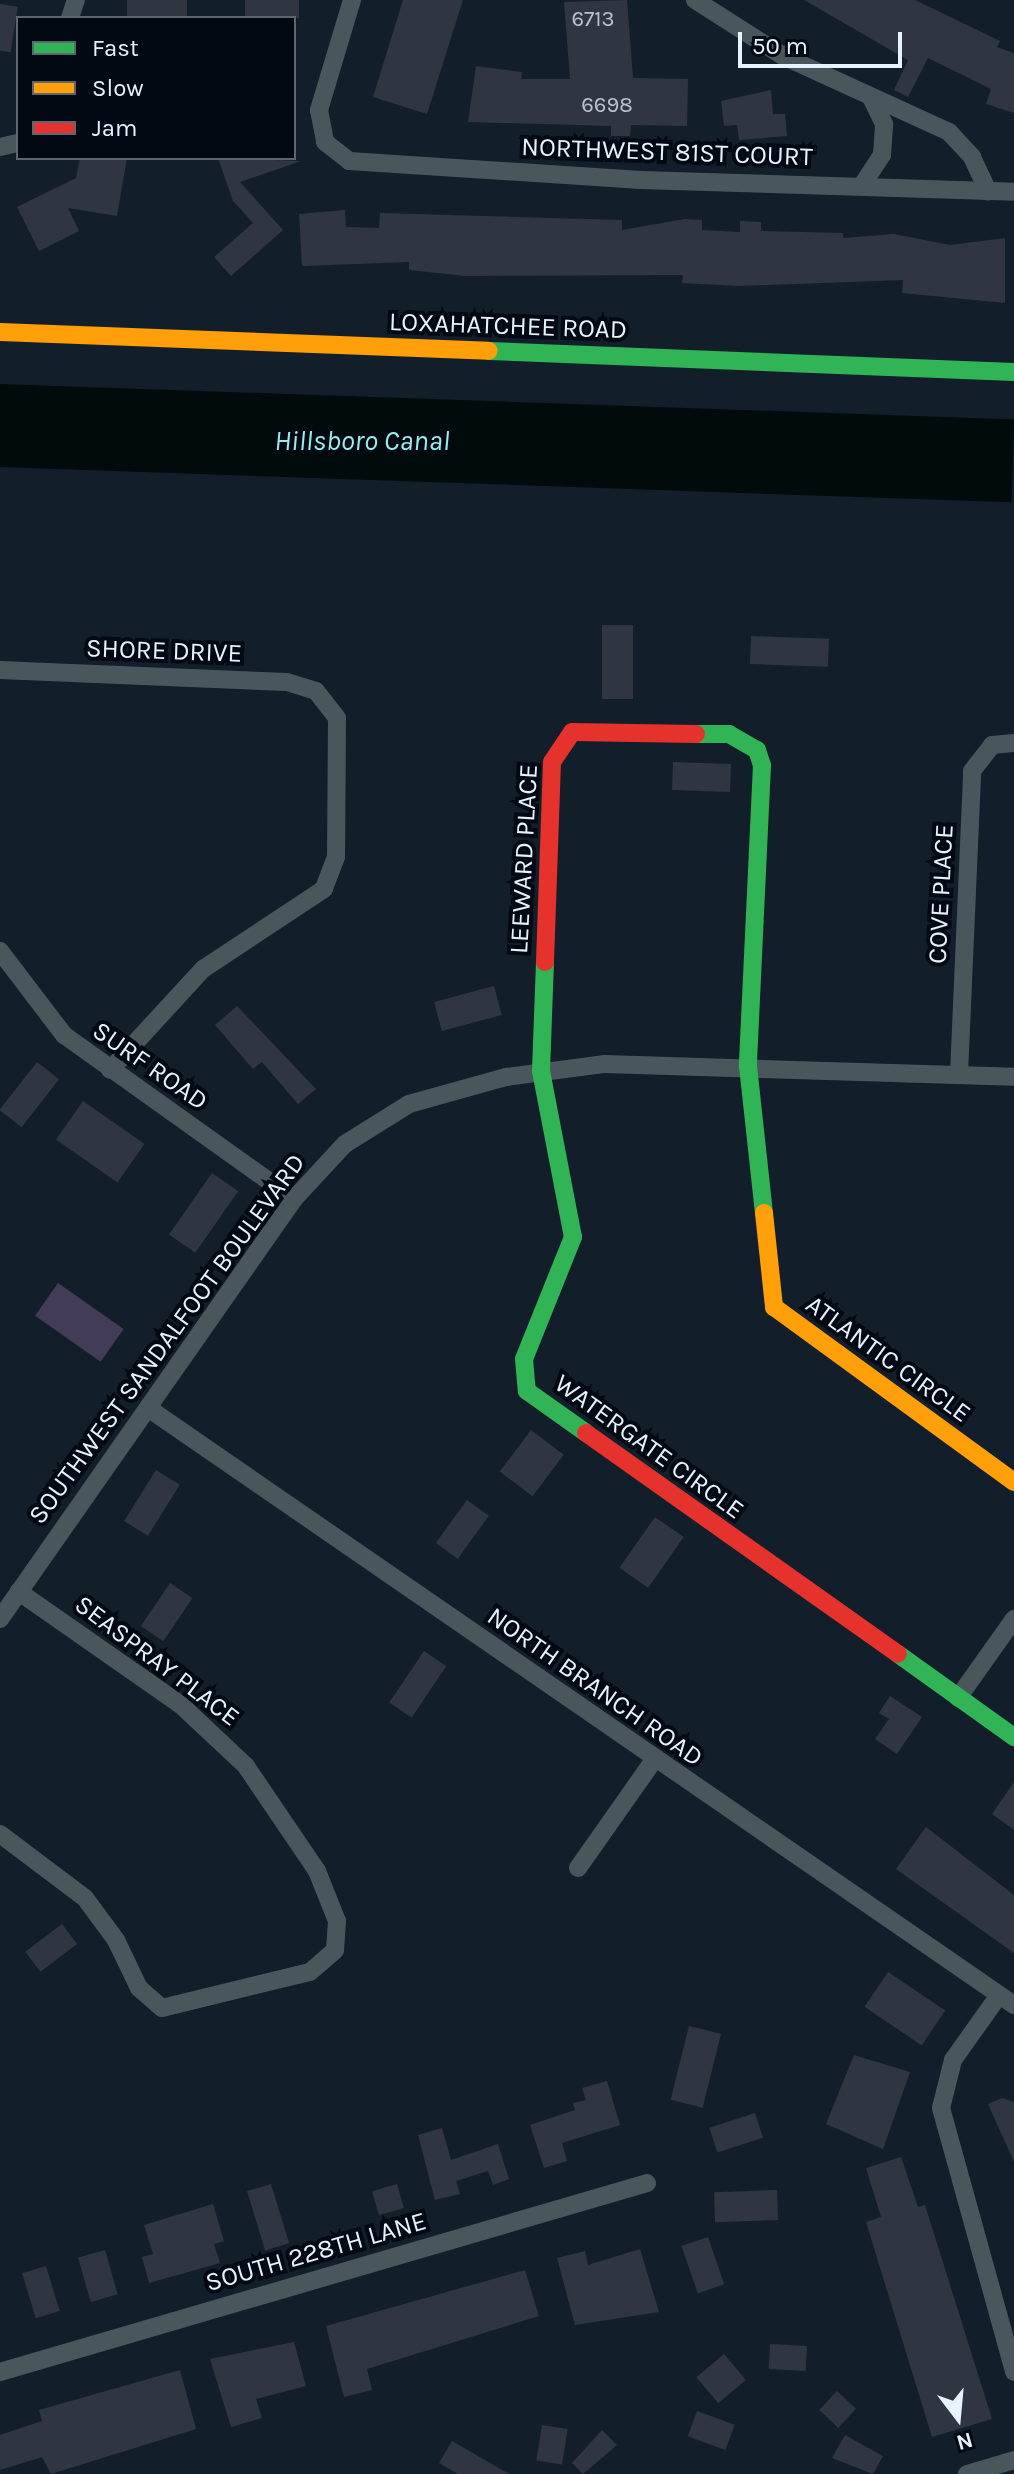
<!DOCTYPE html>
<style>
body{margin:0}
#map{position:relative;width:1014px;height:2474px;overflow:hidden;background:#121f2a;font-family:Karla,sans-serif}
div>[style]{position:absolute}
.green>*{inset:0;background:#423c57;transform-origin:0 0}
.water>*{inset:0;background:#020b0c;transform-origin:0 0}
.building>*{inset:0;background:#2f3641;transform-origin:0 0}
.street>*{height:18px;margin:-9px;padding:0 9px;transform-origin:9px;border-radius:9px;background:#49575d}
.fast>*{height:18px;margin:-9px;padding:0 9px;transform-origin:9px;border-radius:9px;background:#30b455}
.slow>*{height:18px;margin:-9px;padding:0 9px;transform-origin:9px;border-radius:9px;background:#ff9f0a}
.jam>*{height:18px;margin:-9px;padding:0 9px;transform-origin:9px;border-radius:9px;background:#e5322d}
span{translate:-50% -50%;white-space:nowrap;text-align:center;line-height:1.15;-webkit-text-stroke:8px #020912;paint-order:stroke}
.number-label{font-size:22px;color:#b8c3ce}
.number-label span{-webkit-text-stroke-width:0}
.street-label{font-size:26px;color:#e6f2fd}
.water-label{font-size:28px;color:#9aecea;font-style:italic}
.legend{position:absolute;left:16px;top:16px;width:280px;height:144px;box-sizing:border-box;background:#020912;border:2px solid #5d6670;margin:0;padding:10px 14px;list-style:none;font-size:24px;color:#e6f2fd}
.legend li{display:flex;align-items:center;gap:16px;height:40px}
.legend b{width:40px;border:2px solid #5d6670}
.north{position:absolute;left:918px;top:2378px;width:80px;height:80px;-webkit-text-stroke:6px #020912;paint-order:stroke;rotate:164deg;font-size:22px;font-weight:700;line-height:32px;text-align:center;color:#e6f2fd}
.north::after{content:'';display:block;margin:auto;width:28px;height:36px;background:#e6f2fd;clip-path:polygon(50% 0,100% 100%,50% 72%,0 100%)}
.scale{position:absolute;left:738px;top:32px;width:164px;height:36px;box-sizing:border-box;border:4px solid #e6f2fd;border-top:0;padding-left:10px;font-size:24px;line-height:28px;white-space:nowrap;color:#e6f2fd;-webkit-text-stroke:6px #020912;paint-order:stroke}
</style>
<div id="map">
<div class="green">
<div style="left:58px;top:1283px;width:80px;height:40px;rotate:35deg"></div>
</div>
<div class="water">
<div style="left:0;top:384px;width:1015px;height:83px;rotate:2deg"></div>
</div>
<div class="building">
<div style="left:127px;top:0;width:60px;height:18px"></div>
<div style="left:245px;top:0;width:54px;height:18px"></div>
<div style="clip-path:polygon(403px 0,463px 0,427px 114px,373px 97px)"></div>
<div style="clip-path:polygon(627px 0,633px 78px,688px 79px,687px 126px,631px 125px,630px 136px,611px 136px,611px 126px,468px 122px,476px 66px,522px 72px,521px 79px,570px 79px,564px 2px)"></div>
<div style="clip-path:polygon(804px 0,915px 0,1000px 41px,997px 47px,1014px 53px,1014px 113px,986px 104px,991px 89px,928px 58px,908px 97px,894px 90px,908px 60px)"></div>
<div style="left:0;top:4px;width:18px;height:46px;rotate:9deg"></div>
<div style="clip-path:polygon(771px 90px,773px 114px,785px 114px,787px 136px,739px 140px,737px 125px,724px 126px,721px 101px)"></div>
<div style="clip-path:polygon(80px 158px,127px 158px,117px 216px,68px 208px,79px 231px,39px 251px,17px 207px,76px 178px)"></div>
<div style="clip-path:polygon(218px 158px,301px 161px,240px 182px,283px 230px,231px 276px,214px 257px,253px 223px,233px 201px)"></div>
<div style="clip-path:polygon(345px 210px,346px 227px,379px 228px,380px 213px,622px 220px,622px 230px,685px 219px,702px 220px,702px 230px,740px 232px,740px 221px,761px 222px,761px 231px,843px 233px,843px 238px,894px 234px,950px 245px,1005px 238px,1005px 303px,902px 293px,903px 280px,738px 286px,682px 283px,683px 275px,466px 276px,409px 270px,409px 262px,302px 266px,299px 214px)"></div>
<div style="left:633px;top:625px;width:74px;height:31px;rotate:90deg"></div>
<div style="left:751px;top:636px;width:78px;height:28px;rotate:2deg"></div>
<div style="left:673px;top:762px;width:58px;height:28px;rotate:2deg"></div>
<div style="left:494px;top:986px;width:30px;height:62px;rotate:75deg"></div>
<div style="clip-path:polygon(237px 1006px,316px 1089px,298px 1104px,262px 1062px,253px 1069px,215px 1025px)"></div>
<div style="left:37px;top:1062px;width:28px;height:61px;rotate:38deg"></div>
<div style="left:83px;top:1101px;width:75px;height:47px;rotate:35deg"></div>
<div style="left:212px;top:1173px;width:32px;height:75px;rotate:35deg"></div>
<div style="left:531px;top:1430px;width:41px;height:52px;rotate:37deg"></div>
<div style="left:156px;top:1470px;width:28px;height:60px;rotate:32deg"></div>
<div style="left:467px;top:1500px;width:27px;height:53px;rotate:36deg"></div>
<div style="left:655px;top:1517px;width:35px;height:62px;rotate:35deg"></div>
<div style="left:170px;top:1583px;width:27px;height:52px;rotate:34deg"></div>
<div style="left:424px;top:1651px;width:27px;height:62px;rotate:34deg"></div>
<div style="clip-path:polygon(890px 1696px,922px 1717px,897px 1754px,875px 1739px,889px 1719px,879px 1713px)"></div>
<div style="clip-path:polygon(1014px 1782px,1014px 1830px,992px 1814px)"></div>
<div style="clip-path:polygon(926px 1827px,1014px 1895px,1014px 1953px,896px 1869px)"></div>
<div style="left:62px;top:1924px;width:25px;height:46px;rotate:53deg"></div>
<div style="left:888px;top:1972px;width:69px;height:42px;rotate:34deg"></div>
<div style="left:689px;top:2026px;width:33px;height:76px;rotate:14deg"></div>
<div style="clip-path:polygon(854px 2055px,910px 2072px,883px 2149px,826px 2124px)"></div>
<div style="clip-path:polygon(607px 2081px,620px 2125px,562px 2143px,567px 2161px,544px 2168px,530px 2125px,575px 2110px,573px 2103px,586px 2100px,582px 2088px)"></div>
<div style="clip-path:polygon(1002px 2098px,1014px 2102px,1014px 2162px,988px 2104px)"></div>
<div style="left:755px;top:2113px;width:26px;height:48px;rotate:72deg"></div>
<div style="clip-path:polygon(442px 2128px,451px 2160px,498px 2144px,509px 2179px,493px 2185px,488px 2171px,456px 2181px,460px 2194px,435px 2200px,418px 2135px)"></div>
<div style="clip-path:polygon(901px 2157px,918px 2207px,925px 2205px,992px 2419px,932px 2437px,866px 2222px,881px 2217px,866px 2168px)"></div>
<div style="left:271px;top:2184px;width:62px;height:25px;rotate:73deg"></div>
<div style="left:397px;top:2184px;width:25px;height:26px;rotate:74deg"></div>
<div style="left:777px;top:2190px;width:30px;height:63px;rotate:88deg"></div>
<div style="clip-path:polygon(213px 2204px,224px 2241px,214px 2244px,220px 2263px,149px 2283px,142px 2257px,153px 2254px,144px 2225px)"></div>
<div style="left:708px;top:2237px;width:50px;height:28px;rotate:71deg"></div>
<div style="clip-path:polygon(640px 2249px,659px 2312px,575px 2325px,557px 2258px,585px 2251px,588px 2265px)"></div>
<div style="left:105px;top:2250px;width:46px;height:28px;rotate:74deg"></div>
<div style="left:46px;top:2266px;width:47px;height:25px;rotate:73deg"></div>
<div style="clip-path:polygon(525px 2270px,539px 2316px,367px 2369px,372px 2390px,344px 2397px,326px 2326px)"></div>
<div style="clip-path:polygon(294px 2342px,306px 2386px,256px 2399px,262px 2418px,231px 2427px,210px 2359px)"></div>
<div style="left:770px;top:2344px;width:37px;height:25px;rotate:3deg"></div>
<div style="left:724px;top:2354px;width:34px;height:36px;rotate:50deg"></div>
<div style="clip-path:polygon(180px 2370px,196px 2429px,51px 2474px,42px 2457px,0 2470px,0 2435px,42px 2421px,39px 2410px)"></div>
<div style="left:837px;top:2391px;width:26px;height:26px;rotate:43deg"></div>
<div style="left:697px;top:2411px;width:40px;height:27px;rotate:20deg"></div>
<div style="left:542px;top:2425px;width:26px;height:36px;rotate:9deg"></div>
<div style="clip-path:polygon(602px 2430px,617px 2445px,583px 2474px,572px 2463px)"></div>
<div style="clip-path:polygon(845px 2435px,883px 2456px,873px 2474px,832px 2458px)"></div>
<div style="clip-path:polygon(452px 2441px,509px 2474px,458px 2474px,439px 2463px)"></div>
</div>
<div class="street">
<div style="left:352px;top:0;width:115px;rotate:106.7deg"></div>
<div style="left:319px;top:110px;width:33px;rotate:79deg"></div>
<div style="left:325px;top:142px;width:31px;rotate:38deg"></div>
<div style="left:349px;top:161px;width:293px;rotate:3.7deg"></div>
<div style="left:641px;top:180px;width:373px;rotate:1.8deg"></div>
<div style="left:695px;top:0;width:104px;rotate:32.5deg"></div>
<div style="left:783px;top:56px;width:183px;rotate:24.6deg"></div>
<div style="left:949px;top:132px;width:34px;rotate:47deg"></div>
<div style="left:972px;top:157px;width:38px;rotate:65deg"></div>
<div style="left:70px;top:18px;width:19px;rotate:-72deg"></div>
<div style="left:0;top:147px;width:18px;rotate:-13deg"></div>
<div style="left:863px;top:184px;width:35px;rotate:-57deg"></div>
<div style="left:882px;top:155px;width:31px;rotate:-86deg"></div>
<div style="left:884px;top:124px;width:30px;rotate:-116deg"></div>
<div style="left:0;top:670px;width:287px;rotate:2.4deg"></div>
<div style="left:287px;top:682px;width:30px;rotate:17deg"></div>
<div style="left:316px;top:691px;width:34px;rotate:52deg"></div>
<div style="left:337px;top:718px;width:139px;rotate:90.4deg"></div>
<div style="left:336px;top:857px;width:34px;rotate:111deg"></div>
<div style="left:324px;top:889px;width:145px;rotate:146.5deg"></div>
<div style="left:203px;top:969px;width:137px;rotate:132.6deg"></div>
<div style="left:0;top:951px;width:106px;rotate:52.7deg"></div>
<div style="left:64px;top:1035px;width:282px;rotate:35.5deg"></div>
<div style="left:959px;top:1074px;width:303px;rotate:-87.5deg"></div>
<div style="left:972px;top:771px;width:33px;rotate:-52deg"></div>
<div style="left:992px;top:745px;width:22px;rotate:-5deg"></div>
<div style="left:148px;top:1408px;width:1052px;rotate:34.58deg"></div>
<div style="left:0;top:1619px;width:513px;rotate:-55.01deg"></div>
<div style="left:294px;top:1199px;width:75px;rotate:-47.2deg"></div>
<div style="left:345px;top:1144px;width:75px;rotate:-32deg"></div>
<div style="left:409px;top:1104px;width:101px;rotate:-15.6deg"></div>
<div style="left:506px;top:1077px;width:100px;rotate:-7.5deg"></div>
<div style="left:605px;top:1064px;width:409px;rotate:1.8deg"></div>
<div style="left:958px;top:1698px;width:97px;rotate:-54.7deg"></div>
<div style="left:0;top:1834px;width:106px;rotate:37deg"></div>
<div style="left:85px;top:1898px;width:52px;rotate:53.6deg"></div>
<div style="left:116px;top:1940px;width:53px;rotate:64.4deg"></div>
<div style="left:139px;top:1988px;width:30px;rotate:41deg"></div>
<div style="left:162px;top:2008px;width:152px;rotate:-13.7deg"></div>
<div style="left:310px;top:1972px;width:33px;rotate:-41deg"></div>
<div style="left:335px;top:1950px;width:29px;rotate:-86deg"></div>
<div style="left:337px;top:1921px;width:54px;rotate:-111.8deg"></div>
<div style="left:317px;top:1871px;width:127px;rotate:-124.1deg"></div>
<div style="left:246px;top:1766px;width:89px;rotate:-136.8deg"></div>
<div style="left:181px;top:1705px;width:198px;rotate:-145.1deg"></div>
<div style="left:578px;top:1868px;width:132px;rotate:-54.9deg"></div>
<div style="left:997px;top:1998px;width:76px;rotate:125.4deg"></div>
<div style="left:953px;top:2060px;width:49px;rotate:104deg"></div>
<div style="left:941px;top:2108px;width:274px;rotate:74.5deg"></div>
<div style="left:0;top:2372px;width:674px;rotate:-16.28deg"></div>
<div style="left:967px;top:2474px;width:49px;rotate:-16.6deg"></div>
</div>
<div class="fast">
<div style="left:489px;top:351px;width:525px;rotate:2.29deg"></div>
<div style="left:696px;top:734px;width:33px"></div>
<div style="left:729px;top:734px;width:32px;rotate:30deg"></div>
<div style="left:757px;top:750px;width:16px;rotate:72deg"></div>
<div style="left:762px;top:765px;width:301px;rotate:92.7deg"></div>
<div style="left:748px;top:1066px;width:148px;rotate:83.8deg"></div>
<div style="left:545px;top:962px;width:109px;rotate:92.1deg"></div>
<div style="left:541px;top:1071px;width:169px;rotate:79.1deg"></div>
<div style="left:573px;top:1237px;width:131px;rotate:111.9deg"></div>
<div style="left:524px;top:1359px;width:32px;rotate:85deg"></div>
<div style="left:527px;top:1391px;width:72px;rotate:35.4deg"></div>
<div style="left:898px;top:1654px;width:143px;rotate:35.6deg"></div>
</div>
<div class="slow">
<div style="left:0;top:332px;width:489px;rotate:2.2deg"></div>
<div style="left:764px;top:1213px;width:95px;rotate:83.9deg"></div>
<div style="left:774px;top:1307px;width:297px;rotate:36.1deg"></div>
</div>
<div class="jam">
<div style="left:545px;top:962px;width:200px;rotate:-88deg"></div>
<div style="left:552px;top:762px;width:36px;rotate:-56deg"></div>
<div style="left:572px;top:732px;width:124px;rotate:0.9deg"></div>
<div style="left:586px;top:1433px;width:382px;rotate:35.3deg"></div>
</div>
<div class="number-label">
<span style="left:593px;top:20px">6713</span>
<span style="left:607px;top:106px">6698</span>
</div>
<div class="street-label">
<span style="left:667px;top:152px;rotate:2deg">NORTHWEST 81ST COURT</span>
<span style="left:508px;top:326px;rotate:2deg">LOXAHATCHEE ROAD</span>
<span style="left:164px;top:651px;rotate:2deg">SHORE DRIVE</span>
<span style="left:524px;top:859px;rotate:-87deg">LEEWARD PLACE</span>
<span style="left:941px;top:894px;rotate:-87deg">COVE PLACE</span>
<span style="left:150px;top:1066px;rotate:35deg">SURF ROAD</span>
<span style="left:167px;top:1339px;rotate:-54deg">SOUTHWEST SANDALFOOT BOULEVARD</span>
<span style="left:888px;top:1359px;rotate:36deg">ATLANTIC CIRCLE</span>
<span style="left:649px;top:1447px;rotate:36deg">WATERGATE CIRCLE</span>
<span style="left:157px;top:1661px;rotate:37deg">SEASPRAY PLACE</span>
<span style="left:595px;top:1687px;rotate:35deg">NORTH BRANCH ROAD</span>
<span style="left:316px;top:2252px;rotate:-16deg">SOUTH 228TH LANE</span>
</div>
<div class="water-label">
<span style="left:362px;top:441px">Hillsboro Canal</span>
</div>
<ul class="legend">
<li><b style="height:10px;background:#30b455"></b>Fast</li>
<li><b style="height:10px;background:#ff9f0a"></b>Slow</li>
<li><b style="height:10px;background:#e5322d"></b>Jam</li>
</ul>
<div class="north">N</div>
<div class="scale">50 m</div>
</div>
